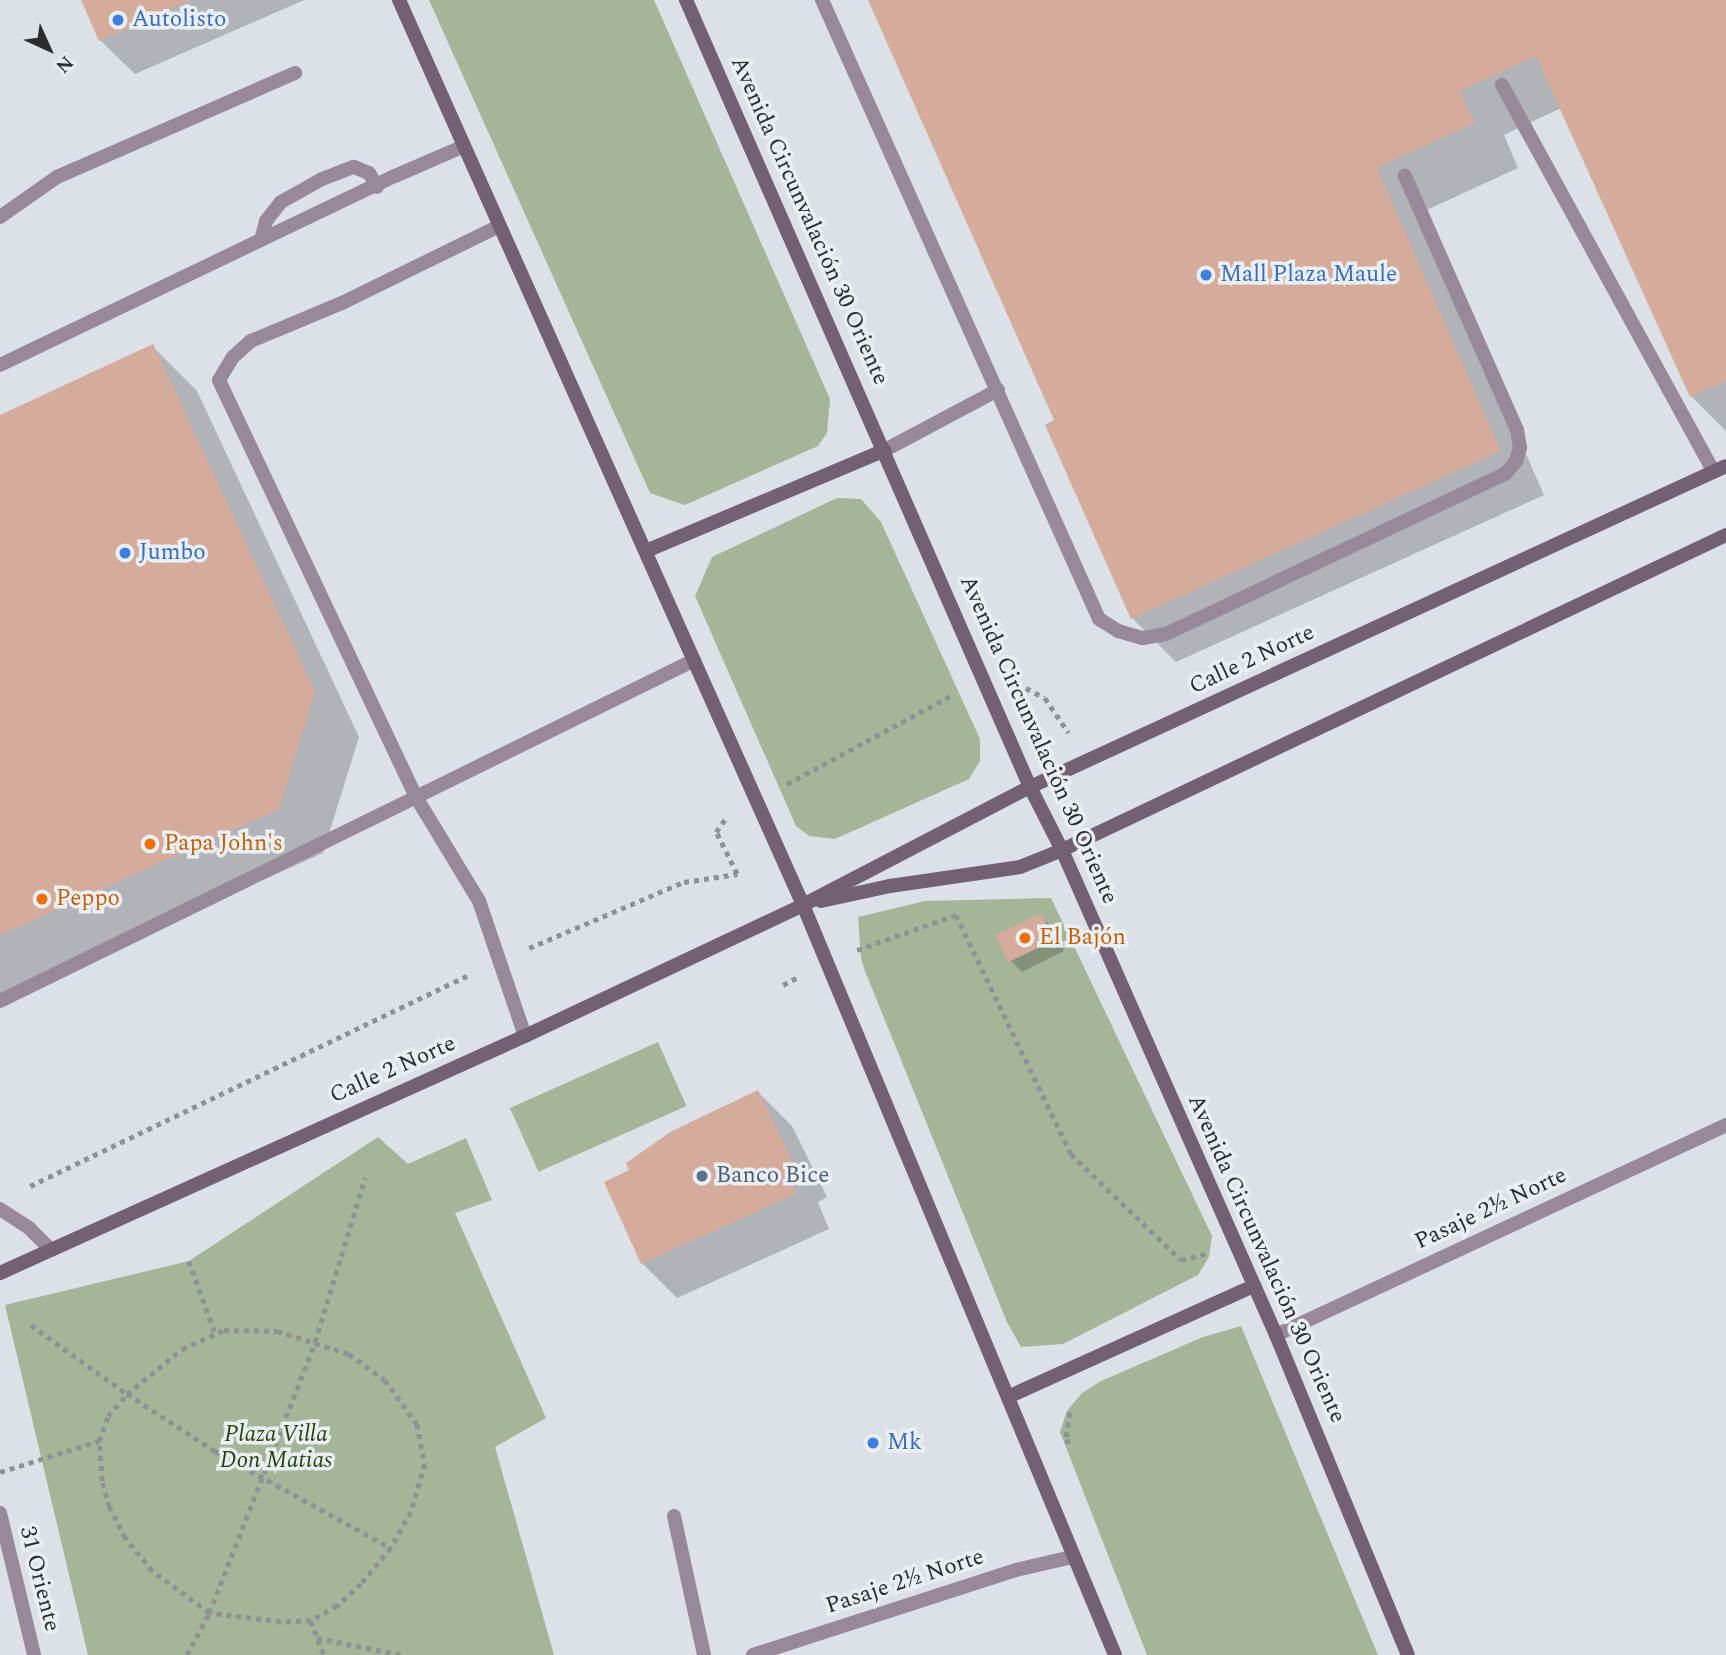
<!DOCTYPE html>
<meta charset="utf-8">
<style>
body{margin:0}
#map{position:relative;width:1726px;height:1655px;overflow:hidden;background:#dce1e7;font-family:Spectral,serif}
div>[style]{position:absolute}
.green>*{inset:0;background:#a5b598;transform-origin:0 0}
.shadow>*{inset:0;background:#0003}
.building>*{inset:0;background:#d5ab9b;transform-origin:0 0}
.path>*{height:4.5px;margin-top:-2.25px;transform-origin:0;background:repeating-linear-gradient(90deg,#8e9196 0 5px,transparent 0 10px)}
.lane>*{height:14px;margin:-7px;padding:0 7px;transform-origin:7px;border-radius:7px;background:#978997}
.street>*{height:14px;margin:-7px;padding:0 7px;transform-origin:7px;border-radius:7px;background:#978997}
.secondary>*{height:14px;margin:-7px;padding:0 7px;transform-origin:7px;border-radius:7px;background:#736073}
.dots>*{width:19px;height:19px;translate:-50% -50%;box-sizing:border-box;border:4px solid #eaeff4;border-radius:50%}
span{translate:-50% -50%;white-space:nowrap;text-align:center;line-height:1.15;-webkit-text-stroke:7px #eaeff4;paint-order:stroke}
.shop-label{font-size:23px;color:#366cbe}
.left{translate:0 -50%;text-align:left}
.street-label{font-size:23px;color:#2a2c2e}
.food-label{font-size:23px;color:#c56008}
.service-label{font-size:23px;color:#4e5e75}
.park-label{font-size:23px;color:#29420c;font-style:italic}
.north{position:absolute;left:14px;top:14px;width:70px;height:70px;-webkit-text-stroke:5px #eaeff4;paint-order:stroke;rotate:135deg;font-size:19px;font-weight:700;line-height:28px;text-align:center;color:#2a2c2e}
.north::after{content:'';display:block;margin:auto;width:24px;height:32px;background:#2a2c2e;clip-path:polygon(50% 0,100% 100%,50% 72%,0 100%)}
</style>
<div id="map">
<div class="green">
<div style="clip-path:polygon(429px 0,654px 0,830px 399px,827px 433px,818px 446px,685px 505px,650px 493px)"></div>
<div style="clip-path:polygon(837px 498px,861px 499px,881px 522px,980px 739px,980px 761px,969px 779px,835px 839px,809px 836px,796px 826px,695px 596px,712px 557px)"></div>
<div style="clip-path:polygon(1051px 898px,1212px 1236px,1209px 1257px,1198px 1275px,1063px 1344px,1021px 1347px,1007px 1322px,865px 971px,861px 959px,858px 917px,925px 901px)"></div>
<div style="left:658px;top:1042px;width:70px;height:162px;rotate:66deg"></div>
<div style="clip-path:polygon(378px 1137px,408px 1164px,466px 1138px,492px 1200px,455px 1213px,546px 1418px,495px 1447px,554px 1655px,88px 1655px,5px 1305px,189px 1261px)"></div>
<div style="clip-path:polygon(1241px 1326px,1378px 1655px,1147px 1655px,1060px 1432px,1067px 1411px,1082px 1393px,1101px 1381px,1203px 1337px)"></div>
</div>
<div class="shadow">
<div style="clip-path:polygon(83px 0,304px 0,135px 74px,100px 40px)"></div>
<div style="clip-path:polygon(870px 0,1726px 0,1726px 431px,1691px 396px,1561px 108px,1504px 135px,1518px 168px,1420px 213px,1544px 495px,1176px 662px,1132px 618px,1056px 421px)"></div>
<div style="clip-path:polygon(153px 347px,197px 391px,359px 737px,323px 853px,0 999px,0 417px)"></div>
<div style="clip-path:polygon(1040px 916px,1052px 927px,1064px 951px,1022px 972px,1010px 960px)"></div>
<div style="clip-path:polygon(758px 1092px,792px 1126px,827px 1197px,818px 1202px,829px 1229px,677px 1298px,642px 1263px,631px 1171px)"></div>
</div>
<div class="building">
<div style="clip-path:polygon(81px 0,191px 0,99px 41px)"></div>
<div style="clip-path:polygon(868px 0,1726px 0,1726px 381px,1690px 397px,1536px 56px,1460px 91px,1475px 123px,1377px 168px,1501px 451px,1131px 619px,1045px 425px,1054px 420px)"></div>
<div style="clip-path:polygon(153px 344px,315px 691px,279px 809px,0 935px,0 415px)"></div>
<div style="left:1041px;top:913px;width:30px;height:51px;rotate:64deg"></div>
<div style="clip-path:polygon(758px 1090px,793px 1162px,784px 1167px,796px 1194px,641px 1264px,604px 1182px,629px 1170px,626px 1163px,672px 1131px)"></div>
</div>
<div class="path">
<div style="left:1026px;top:688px;width:21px;rotate:28deg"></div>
<div style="left:1045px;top:698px;width:42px;rotate:55.6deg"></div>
<div style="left:787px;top:784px;width:187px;rotate:-28.3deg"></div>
<div style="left:529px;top:948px;width:168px;rotate:-23.1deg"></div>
<div style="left:684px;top:882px;width:54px;rotate:-8.6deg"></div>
<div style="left:737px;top:874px;width:47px;rotate:-116.6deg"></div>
<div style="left:716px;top:832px;width:19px;rotate:-55deg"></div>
<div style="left:857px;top:950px;width:105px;rotate:-19.5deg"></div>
<div style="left:956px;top:915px;width:265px;rotate:64.3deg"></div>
<div style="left:1071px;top:1154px;width:153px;rotate:43.9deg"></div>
<div style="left:1181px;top:1260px;width:25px;rotate:-14deg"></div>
<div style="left:783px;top:985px;width:17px;rotate:-28deg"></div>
<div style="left:30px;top:1186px;width:485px;rotate:-25.7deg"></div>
<div style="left:189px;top:1261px;width:77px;rotate:70.1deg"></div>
<div style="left:31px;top:1325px;width:118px;rotate:35.7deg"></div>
<div style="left:127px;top:1394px;width:105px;rotate:32.9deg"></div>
<div style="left:215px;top:1451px;width:201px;rotate:28.9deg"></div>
<div style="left:224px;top:1330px;width:53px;rotate:1.1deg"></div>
<div style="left:277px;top:1331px;width:76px;rotate:17.7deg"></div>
<div style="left:349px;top:1354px;width:44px;rotate:35.8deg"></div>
<div style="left:385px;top:1380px;width:54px;rotate:54deg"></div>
<div style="left:417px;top:1424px;width:41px;rotate:78.7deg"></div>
<div style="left:425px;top:1464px;width:50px;rotate:106.3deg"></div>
<div style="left:411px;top:1512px;width:41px;rotate:119.1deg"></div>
<div style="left:391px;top:1548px;width:47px;rotate:129.8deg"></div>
<div style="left:361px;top:1584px;width:33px;rotate:137deg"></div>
<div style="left:337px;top:1606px;width:30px;rotate:150deg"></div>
<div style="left:311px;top:1621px;width:30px;rotate:178deg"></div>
<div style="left:281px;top:1622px;width:73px;rotate:-172.9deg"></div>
<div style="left:209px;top:1613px;width:71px;rotate:-143.6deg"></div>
<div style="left:152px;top:1571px;width:43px;rotate:-129.3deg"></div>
<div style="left:125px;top:1538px;width:35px;rotate:-117deg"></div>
<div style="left:109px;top:1507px;width:27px;rotate:-105deg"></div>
<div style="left:102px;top:1481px;width:40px;rotate:-94.3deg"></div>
<div style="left:99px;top:1441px;width:27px;rotate:-70deg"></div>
<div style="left:108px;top:1416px;width:29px;rotate:-49deg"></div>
<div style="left:127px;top:1394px;width:71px;rotate:-39.3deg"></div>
<div style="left:182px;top:1349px;width:46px;rotate:-24.3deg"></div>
<div style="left:1068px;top:1444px;width:7px;rotate:-106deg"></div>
<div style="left:1066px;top:1437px;width:29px;rotate:-82deg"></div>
<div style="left:0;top:1472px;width:104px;rotate:-17.4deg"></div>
<div style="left:311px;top:1621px;width:36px;rotate:69deg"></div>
<div style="left:317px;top:1638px;width:87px;rotate:11.3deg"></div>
<div style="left:187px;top:1655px;width:47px;rotate:-62.4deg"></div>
<div style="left:209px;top:1613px;width:291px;rotate:-68.6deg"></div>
<div style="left:315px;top:1342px;width:172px;rotate:-73.1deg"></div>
</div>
<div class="lane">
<div style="left:822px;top:0;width:678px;rotate:65.89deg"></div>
<div style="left:1099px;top:619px;width:22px;rotate:32deg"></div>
<div style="left:1118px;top:631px;width:26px;rotate:16deg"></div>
<div style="left:1143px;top:638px;width:23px;rotate:-10deg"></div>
<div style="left:1166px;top:634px;width:376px;rotate:-25.3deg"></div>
<div style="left:1506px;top:473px;width:16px;rotate:-50deg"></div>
<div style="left:1516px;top:461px;width:14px;rotate:-73deg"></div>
<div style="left:1520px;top:448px;width:18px;rotate:-99deg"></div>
<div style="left:1517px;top:430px;width:278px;rotate:-113.8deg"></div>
<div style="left:1502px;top:85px;width:441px;rotate:61.3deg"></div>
<div style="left:0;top:217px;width:70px;rotate:-35.1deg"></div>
<div style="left:57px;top:177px;width:260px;rotate:-23.6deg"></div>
<div style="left:261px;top:240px;width:20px;rotate:-75deg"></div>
<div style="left:266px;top:221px;width:24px;rotate:-52deg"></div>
<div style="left:281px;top:202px;width:47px;rotate:-29.3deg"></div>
<div style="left:322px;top:179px;width:34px;rotate:-21deg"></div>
<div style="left:354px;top:167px;width:16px;rotate:22deg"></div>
<div style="left:369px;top:173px;width:16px;rotate:60deg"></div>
<div style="left:0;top:365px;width:438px;rotate:-25.6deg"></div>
<div style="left:395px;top:176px;width:75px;rotate:-23.5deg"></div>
<div style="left:885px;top:450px;width:128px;rotate:-28deg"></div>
<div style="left:0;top:1001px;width:463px;rotate:-26.1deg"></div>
<div style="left:416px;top:797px;width:461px;rotate:-115.3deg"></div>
<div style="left:219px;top:380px;width:27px;rotate:-59deg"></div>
<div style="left:233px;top:357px;width:24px;rotate:-42deg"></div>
<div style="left:251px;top:341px;width:99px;rotate:-22.7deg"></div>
<div style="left:342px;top:303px;width:175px;rotate:-26.1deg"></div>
<div style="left:525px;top:1036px;width:143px;rotate:-108.8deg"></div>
<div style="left:479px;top:901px;width:122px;rotate:-121.2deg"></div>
<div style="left:416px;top:797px;width:310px;rotate:-26.2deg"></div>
<div style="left:0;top:1209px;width:35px;rotate:33deg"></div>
<div style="left:29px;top:1228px;width:28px;rotate:45deg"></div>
<div style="left:674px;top:1516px;width:142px;rotate:77.8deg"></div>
</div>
<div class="street">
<div style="left:1276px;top:1335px;width:497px;rotate:-25deg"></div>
<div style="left:0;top:1513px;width:146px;rotate:76.5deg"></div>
<div style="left:753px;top:1655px;width:276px;rotate:-17.9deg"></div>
<div style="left:1016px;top:1570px;width:57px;rotate:-13.1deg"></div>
</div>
<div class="secondary">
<div style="left:399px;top:0;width:991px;rotate:65.94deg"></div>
<div style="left:803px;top:905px;width:812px;rotate:67.41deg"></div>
<div style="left:686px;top:0;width:859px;rotate:66.39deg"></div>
<div style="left:1030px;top:787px;width:71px;rotate:63.1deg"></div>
<div style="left:1062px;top:850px;width:530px;rotate:66.19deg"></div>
<div style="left:1276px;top:1335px;width:346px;rotate:67.6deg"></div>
<div style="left:646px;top:551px;width:259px;rotate:-22.9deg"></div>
<div style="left:821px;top:901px;width:71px;rotate:-12.3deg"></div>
<div style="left:890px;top:886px;width:131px;rotate:-8.3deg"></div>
<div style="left:1020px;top:867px;width:45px;rotate:-22deg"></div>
<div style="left:1062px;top:850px;width:735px;rotate:-25.38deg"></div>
<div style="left:0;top:1273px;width:576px;rotate:-24.3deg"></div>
<div style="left:525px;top:1036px;width:307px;rotate:-25.2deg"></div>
<div style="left:803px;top:905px;width:256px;rotate:-27.5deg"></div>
<div style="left:1030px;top:787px;width:766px;rotate:-24.76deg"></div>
<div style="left:1010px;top:1396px;width:268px;rotate:-24.3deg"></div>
</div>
<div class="dots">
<div style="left:118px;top:20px;background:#3f7fe0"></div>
<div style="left:1206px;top:275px;background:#3f7fe0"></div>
<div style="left:125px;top:553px;background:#3f7fe0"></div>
<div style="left:150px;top:844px;background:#e8710a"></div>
<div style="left:42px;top:899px;background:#e8710a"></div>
<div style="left:1025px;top:938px;background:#e8710a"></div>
<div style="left:702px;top:1176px;background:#5c6f8a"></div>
<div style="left:873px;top:1443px;background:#3f7fe0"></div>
</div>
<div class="shop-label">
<span class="left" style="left:132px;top:20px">Autolisto</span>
<span class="left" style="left:1220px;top:275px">Mall Plaza Maule</span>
<span class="left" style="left:139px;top:553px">Jumbo</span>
<span class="left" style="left:887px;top:1443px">Mk</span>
</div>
<div class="street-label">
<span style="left:809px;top:221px;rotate:66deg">Avenida Circunvalación 30 Oriente</span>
<span style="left:1252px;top:660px;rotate:-25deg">Calle 2 Norte</span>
<span style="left:1038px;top:740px;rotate:66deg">Avenida Circunvalación 30 Oriente</span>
<span style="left:393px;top:1070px;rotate:-24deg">Calle 2 Norte</span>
<span style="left:1491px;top:1209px;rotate:-25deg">Pasaje 2½ Norte</span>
<span style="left:1266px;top:1259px;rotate:66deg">Avenida Circunvalación 30 Oriente</span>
<span style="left:39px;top:1579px;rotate:76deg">31 Oriente</span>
<span style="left:905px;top:1582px;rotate:-18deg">Pasaje 2½ Norte</span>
</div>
<div class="food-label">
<span class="left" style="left:164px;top:844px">Papa John's</span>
<span class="left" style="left:56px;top:899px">Peppo</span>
<span class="left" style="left:1039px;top:938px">El Bajón</span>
</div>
<div class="service-label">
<span class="left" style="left:716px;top:1176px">Banco Bice</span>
</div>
<div class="park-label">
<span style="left:276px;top:1448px">Plaza Villa<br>Don Matias</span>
</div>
<div class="north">N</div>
</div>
